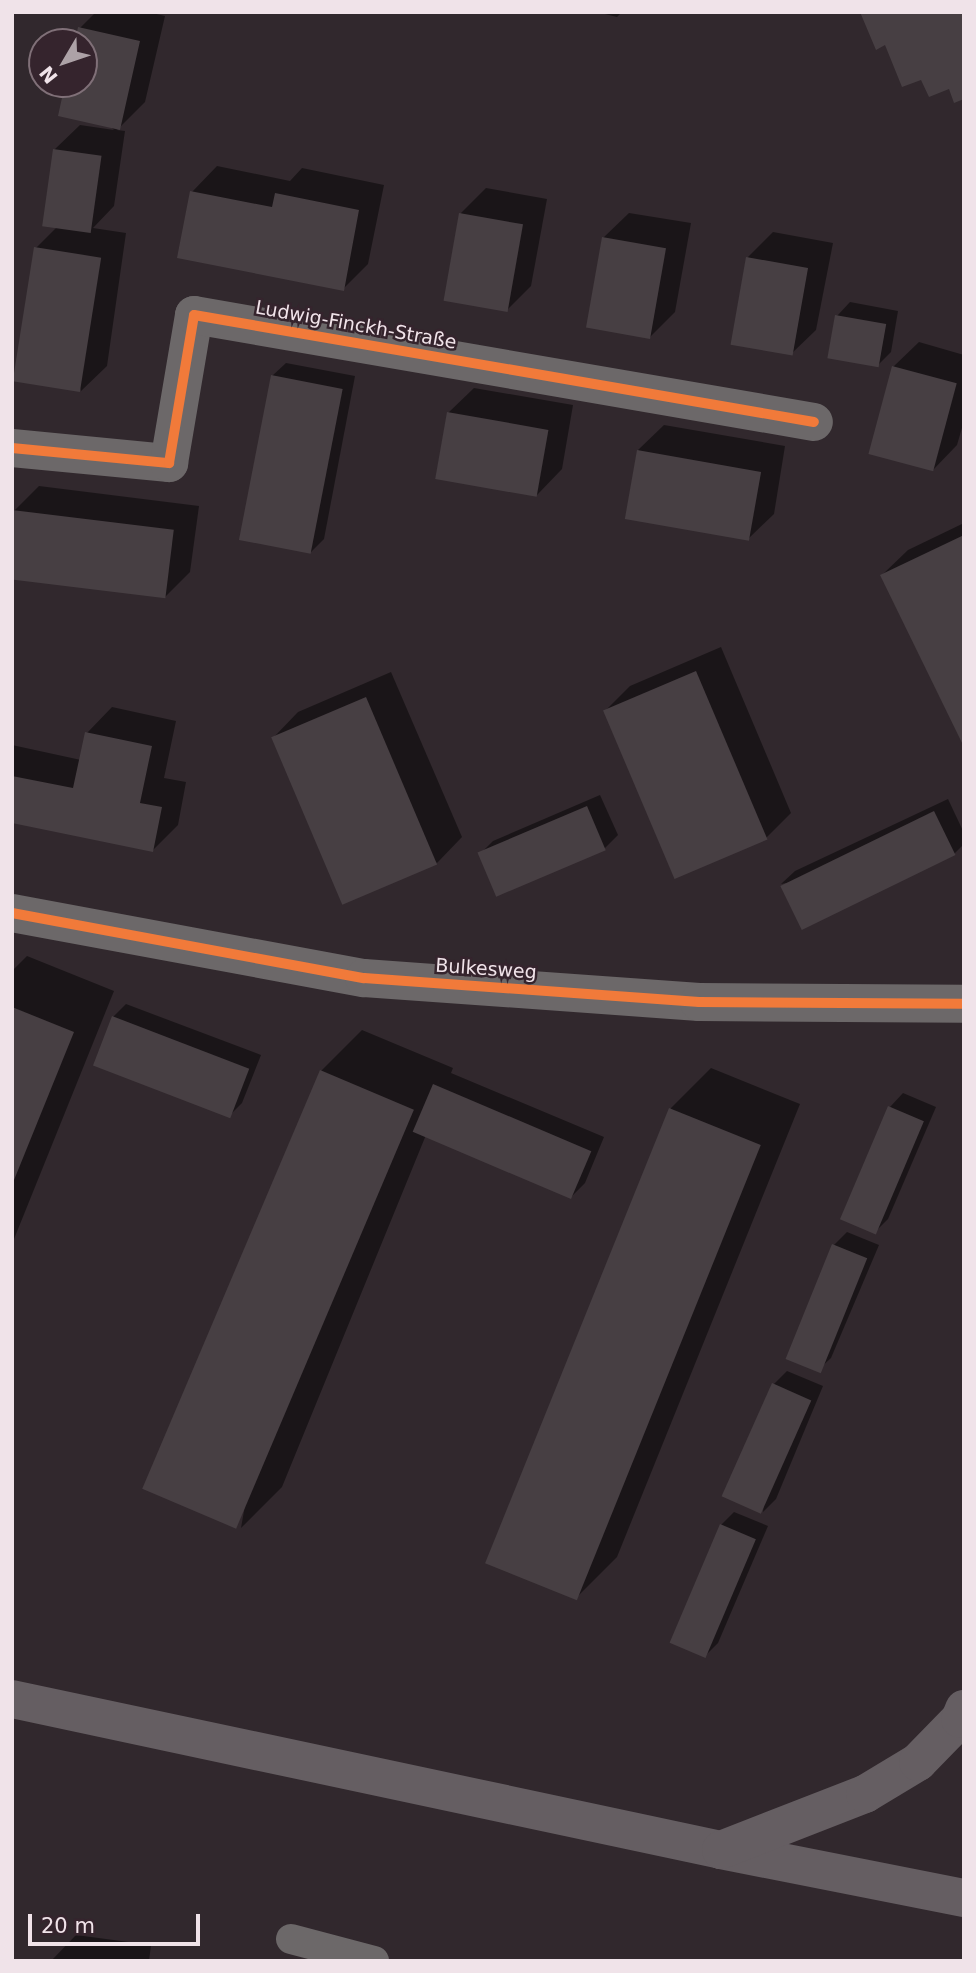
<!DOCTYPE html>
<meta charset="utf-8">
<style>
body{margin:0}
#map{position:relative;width:976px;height:1973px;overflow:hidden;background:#31282d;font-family:"DejaVu Sans",sans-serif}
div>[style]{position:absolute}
.shadow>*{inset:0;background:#0007}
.building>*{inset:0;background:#473f43;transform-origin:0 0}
.lane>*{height:30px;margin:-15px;padding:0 15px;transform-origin:15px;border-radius:15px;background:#6c6869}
.street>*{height:38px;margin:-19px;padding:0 19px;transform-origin:19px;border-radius:19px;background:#6c6869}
.primary>*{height:38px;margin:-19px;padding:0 19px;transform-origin:19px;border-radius:19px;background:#655e62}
.cycleway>*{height:10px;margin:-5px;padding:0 5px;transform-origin:5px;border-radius:5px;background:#f17a3a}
span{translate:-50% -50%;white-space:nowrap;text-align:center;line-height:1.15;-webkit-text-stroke:5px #35242d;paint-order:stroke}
.street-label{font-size:19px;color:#f0e3e9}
.frame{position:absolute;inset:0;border:14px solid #f0e3e9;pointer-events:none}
.north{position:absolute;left:28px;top:28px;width:70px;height:70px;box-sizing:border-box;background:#35242d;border:2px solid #807078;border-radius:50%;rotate:231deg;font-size:19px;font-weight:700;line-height:28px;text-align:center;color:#f0e3e9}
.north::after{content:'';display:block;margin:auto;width:24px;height:32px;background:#ada2a7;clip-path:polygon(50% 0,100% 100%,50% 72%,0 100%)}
.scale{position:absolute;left:28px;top:1914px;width:172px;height:32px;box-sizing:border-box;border:4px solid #f0e3e9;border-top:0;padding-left:9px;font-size:21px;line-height:24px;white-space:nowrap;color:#f0e3e9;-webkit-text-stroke:5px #35242d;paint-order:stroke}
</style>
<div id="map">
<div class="shadow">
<div style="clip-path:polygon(96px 12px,148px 12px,165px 16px,145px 102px,117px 130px,125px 131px,114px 206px,93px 228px,126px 233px,107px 366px,81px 391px,36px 248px,57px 227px,54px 150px,80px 125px,114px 130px,67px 84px,84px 84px,84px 42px,77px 42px,80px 28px)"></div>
<div style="clip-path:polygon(597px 12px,622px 12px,617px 17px)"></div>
<div style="clip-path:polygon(217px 166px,290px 181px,302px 168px,384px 185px,368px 264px,343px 289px,192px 192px)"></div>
<div style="clip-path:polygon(486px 188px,547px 199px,531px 286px,506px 311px,461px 213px)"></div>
<div style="clip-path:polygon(629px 213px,691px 223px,675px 312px,650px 337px,603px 238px)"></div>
<div style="clip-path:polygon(773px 232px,833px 243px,816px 330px,790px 355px,748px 257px)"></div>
<div style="clip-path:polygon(850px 302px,898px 311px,891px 352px,878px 365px,837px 316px)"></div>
<div style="clip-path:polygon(919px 342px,964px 355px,964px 421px,957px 445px,932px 471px,893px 367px)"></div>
<div style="clip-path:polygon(286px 363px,355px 376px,324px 539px,311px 552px,272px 376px)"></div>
<div style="clip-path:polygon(474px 388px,573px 405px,562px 469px,537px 495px,448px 413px)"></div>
<div style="clip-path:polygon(664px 425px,785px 446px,774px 514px,748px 539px,638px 450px)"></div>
<div style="clip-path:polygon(39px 486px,199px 506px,190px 572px,165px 597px,14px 511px)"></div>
<div style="clip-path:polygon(964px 523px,964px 744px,882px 575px,908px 550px)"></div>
<div style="clip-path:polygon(721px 647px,791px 813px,766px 838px,605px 711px,630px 686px)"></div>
<div style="clip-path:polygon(391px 672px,462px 837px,437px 863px,273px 738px,298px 712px)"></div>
<div style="clip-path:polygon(112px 707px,176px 721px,164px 778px,186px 782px,178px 825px,153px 850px,12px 821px,12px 745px,81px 760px,87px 733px)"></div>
<div style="clip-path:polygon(600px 795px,618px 835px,605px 848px,480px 854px,493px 841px)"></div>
<div style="clip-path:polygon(948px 799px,964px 833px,964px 844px,954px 854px,781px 884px,795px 871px)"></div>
<div style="clip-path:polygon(27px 956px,114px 991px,12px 1244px,12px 971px)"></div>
<div style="clip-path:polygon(126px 1004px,261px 1055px,242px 1103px,229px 1116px,113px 1017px)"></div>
<div style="clip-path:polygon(362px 1030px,453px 1068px,451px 1073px,604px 1137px,585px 1183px,572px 1196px,426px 1135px,282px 1487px,241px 1528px,321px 1071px)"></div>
<div style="clip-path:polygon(711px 1068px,800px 1104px,617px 1557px,576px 1598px,487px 1562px,671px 1108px)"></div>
<div style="clip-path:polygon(903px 1093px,936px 1107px,888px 1219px,875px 1232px,842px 1218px,890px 1107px)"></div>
<div style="clip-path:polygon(847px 1232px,879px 1245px,831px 1358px,817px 1371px,834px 1245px)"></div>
<div style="clip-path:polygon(787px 1371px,823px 1386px,776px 1499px,763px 1512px,774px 1384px)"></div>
<div style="clip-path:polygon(734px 1512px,768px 1526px,718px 1643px,705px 1656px,721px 1525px)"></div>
<div style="clip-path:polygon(76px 1935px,151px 1945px,149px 1961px,51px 1961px)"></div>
</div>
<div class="building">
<div style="clip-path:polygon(860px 12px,964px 12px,964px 99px,954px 103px,949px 89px,929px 97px,921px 80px,902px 87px,885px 45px,876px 50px)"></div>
<div style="clip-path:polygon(78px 27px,140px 41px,120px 130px,58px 116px,65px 84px,84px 84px,84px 42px,75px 42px)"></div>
<div style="left:53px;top:149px;width:49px;height:78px;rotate:8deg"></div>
<div style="clip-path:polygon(190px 191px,272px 207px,275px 193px,359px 210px,344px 291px,177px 258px)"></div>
<div style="left:459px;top:213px;width:65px;height:89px;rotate:10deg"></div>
<div style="left:602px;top:237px;width:65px;height:92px;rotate:10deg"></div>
<div style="left:34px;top:247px;width:68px;height:136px;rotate:9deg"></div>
<div style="left:746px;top:257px;width:63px;height:89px;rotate:10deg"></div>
<div style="left:835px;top:315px;width:52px;height:44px;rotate:10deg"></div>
<div style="left:892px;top:366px;width:67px;height:91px;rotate:15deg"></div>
<div style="left:271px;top:375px;width:73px;height:168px;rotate:11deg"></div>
<div style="left:447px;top:412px;width:103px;height:68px;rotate:10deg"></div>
<div style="left:637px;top:450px;width:126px;height:70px;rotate:10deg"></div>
<div style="left:12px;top:510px;width:163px;height:69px;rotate:7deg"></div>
<div style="clip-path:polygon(964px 535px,964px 747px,880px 575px)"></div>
<div style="left:696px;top:671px;width:183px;height:101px;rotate:67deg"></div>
<div style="left:366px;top:697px;width:182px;height:103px;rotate:67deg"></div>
<div style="clip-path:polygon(85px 732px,152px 746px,140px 803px,162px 807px,153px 852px,12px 823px,12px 776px,73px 788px)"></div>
<div style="left:587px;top:806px;width:48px;height:119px;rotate:67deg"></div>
<div style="left:934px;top:811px;width:49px;height:171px;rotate:64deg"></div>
<div style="clip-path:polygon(12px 1007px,74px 1032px,12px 1185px)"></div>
<div style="left:112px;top:1016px;width:147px;height:53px;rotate:21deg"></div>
<div style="left:320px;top:1070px;width:102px;height:455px;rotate:23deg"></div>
<div style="left:433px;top:1084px;width:172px;height:52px;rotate:23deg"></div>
<div style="left:888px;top:1106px;width:39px;height:123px;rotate:23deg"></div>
<div style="left:669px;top:1108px;width:99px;height:491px;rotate:22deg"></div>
<div style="left:832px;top:1244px;width:38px;height:124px;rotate:22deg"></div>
<div style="left:772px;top:1383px;width:43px;height:124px;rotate:24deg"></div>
<div style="left:720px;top:1524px;width:39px;height:129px;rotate:23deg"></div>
</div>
<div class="lane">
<div style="left:291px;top:1939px;width:86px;rotate:14.8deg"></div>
</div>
<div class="street">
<div style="left:12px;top:448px;width:158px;rotate:5.5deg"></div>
<div style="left:169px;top:463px;width:150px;rotate:-80.4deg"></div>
<div style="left:194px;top:315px;width:629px;rotate:9.79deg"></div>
<div style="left:12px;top:913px;width:358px;rotate:10.5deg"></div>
<div style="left:364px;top:978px;width:336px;rotate:4.1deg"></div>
<div style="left:699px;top:1002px;width:265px;rotate:0.4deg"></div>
</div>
<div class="primary">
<div style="left:12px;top:1699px;width:725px;rotate:12.02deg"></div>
<div style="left:721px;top:1850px;width:248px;rotate:11.2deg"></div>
<div style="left:721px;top:1850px;width:155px;rotate:-21.3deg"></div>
<div style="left:865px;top:1794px;width:62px;rotate:-31.1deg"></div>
<div style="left:918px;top:1762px;width:60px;rotate:-45.7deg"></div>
<div style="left:960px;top:1719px;width:11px;rotate:-68deg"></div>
</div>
<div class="cycleway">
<div style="left:12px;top:448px;width:158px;rotate:5.5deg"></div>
<div style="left:169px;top:463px;width:150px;rotate:-80.4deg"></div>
<div style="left:194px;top:315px;width:629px;rotate:9.79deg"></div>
<div style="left:12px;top:913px;width:358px;rotate:10.5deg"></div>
<div style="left:364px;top:978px;width:336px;rotate:4.1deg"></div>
<div style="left:699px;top:1002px;width:265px;rotate:0.4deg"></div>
</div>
<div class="street-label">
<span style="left:356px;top:325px;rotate:10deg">Ludwig-Finckh-Straße</span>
<span style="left:486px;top:969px;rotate:4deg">Bulkesweg</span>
</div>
<div class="frame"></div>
<div class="north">N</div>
<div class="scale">20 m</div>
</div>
